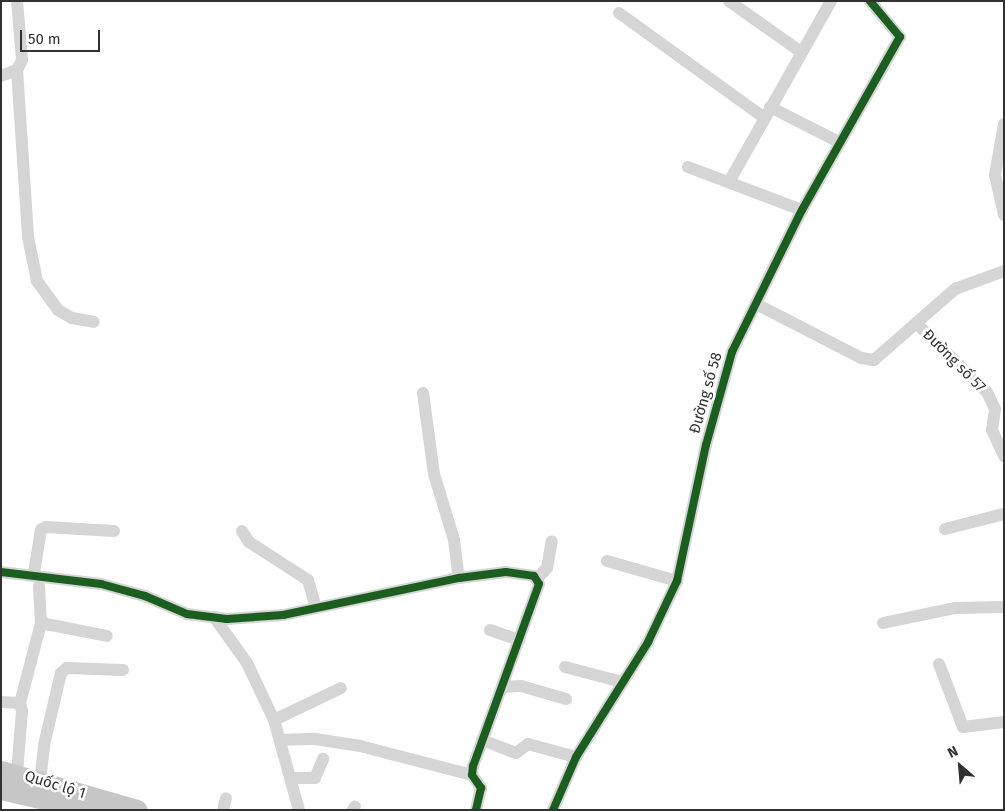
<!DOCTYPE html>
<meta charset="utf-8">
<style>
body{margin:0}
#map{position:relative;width:1005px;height:811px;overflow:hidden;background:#fff;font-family:"Fira Sans",sans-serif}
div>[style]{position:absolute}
.minor>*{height:12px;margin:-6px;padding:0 6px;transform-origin:6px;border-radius:6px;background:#d5d5d5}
.trunk>*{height:21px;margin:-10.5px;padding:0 10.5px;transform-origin:10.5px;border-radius:10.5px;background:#c6c6c6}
.cycleway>*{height:8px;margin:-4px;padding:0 4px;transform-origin:4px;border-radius:4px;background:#1b5e20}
span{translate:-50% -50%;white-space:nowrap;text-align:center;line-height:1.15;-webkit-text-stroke:5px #fff;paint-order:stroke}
.street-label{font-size:15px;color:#313131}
.frame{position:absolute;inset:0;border:2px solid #313131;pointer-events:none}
.north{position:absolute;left:935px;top:741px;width:50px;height:50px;-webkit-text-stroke:4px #fff;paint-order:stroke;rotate:333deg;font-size:14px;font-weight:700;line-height:20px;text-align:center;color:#313131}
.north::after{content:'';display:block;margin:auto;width:18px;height:22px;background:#313131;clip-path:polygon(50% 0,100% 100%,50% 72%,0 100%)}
.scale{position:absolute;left:20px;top:30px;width:80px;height:22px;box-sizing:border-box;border:2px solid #313131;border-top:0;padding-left:6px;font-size:15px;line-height:18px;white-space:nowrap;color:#313131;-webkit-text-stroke:4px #fff;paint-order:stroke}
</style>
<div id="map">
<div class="minor">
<div style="left:729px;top:1px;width:88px;rotate:35.3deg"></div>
<div style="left:619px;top:13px;width:178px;rotate:35.8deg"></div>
<div style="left:17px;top:70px;width:167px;rotate:86.2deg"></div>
<div style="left:28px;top:237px;width:45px;rotate:78.4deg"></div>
<div style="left:37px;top:281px;width:36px;rotate:54deg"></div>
<div style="left:58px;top:310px;width:16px;rotate:30deg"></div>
<div style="left:72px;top:318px;width:22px;rotate:10deg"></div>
<div style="left:1px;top:76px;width:17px;rotate:-21deg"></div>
<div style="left:17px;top:70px;width:11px;rotate:-63deg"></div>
<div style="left:22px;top:60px;width:59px;rotate:-94.8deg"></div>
<div style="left:770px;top:107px;width:77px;rotate:26.9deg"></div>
<div style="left:1004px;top:124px;width:52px;rotate:100deg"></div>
<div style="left:995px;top:175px;width:41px;rotate:77.3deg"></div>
<div style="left:688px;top:167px;width:122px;rotate:20.7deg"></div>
<div style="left:729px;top:182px;width:208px;rotate:-60.6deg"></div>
<div style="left:756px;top:304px;width:118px;rotate:27.2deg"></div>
<div style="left:861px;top:358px;width:13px;rotate:9deg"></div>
<div style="left:874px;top:360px;width:108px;rotate:-41.2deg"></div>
<div style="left:955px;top:289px;width:52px;rotate:-20.2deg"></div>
<div style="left:916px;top:323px;width:99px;rotate:44.2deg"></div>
<div style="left:987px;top:392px;width:19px;rotate:65deg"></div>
<div style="left:995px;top:409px;width:21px;rotate:98deg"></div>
<div style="left:992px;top:430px;width:29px;rotate:65deg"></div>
<div style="left:423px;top:393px;width:82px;rotate:82.3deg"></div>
<div style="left:434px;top:474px;width:69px;rotate:73.1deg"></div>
<div style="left:454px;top:540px;width:38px;rotate:83deg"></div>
<div style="left:945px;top:529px;width:61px;rotate:-14.3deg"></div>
<div style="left:242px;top:531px;width:13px;rotate:58deg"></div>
<div style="left:249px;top:542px;width:70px;rotate:32.8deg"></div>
<div style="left:308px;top:580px;width:29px;rotate:74deg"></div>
<div style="left:607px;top:561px;width:73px;rotate:15.9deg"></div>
<div style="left:1px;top:572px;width:101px;rotate:6.8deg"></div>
<div style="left:101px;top:584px;width:46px;rotate:15.3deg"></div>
<div style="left:145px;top:596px;width:46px;rotate:23.2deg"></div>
<div style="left:187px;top:614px;width:40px;rotate:7.1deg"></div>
<div style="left:227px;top:619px;width:56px;rotate:-4.1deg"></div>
<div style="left:283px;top:615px;width:180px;rotate:-11.9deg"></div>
<div style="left:459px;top:578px;width:47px;rotate:-7.3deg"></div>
<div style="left:506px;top:572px;width:28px;rotate:8deg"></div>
<div style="left:534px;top:576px;width:9px;rotate:58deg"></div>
<div style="left:539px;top:584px;width:194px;rotate:109.9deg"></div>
<div style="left:473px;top:766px;width:9px;rotate:96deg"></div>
<div style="left:472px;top:775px;width:16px;rotate:55deg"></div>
<div style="left:481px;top:788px;width:23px;rotate:103deg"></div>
<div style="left:34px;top:573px;width:44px;rotate:-80.8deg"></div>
<div style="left:41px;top:530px;width:6px;rotate:-31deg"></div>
<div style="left:46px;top:527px;width:68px;rotate:3.4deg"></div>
<div style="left:537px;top:579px;width:15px;rotate:-48deg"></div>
<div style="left:547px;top:568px;width:27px;rotate:-80deg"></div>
<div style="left:39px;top:586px;width:37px;rotate:87deg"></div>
<div style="left:214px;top:617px;width:57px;rotate:54.3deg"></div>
<div style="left:247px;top:663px;width:63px;rotate:64.7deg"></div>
<div style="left:274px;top:720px;width:93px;rotate:74.5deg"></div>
<div style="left:883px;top:623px;width:74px;rotate:-11.8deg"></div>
<div style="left:955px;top:608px;width:49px;rotate:-1.2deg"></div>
<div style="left:490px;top:630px;width:31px;rotate:19deg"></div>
<div style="left:939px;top:664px;width:67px;rotate:69.1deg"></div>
<div style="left:963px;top:727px;width:41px;rotate:-7deg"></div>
<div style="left:565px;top:667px;width:59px;rotate:14.7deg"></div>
<div style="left:502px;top:687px;width:19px;rotate:-3deg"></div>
<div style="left:521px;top:686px;width:47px;rotate:16.1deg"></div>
<div style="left:1px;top:702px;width:19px;rotate:3deg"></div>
<div style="left:20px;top:703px;width:8px;rotate:76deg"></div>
<div style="left:22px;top:711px;width:62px;rotate:94.6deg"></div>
<div style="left:20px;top:703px;width:83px;rotate:-75.3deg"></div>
<div style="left:41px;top:623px;width:67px;rotate:11.1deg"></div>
<div style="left:274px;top:720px;width:74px;rotate:-25.5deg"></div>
<div style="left:280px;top:740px;width:35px;rotate:-2deg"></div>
<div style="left:315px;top:739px;width:46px;rotate:8.8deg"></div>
<div style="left:360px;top:746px;width:116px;rotate:14.5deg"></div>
<div style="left:482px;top:740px;width:36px;rotate:21deg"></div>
<div style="left:516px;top:753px;width:15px;rotate:-37deg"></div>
<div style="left:528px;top:744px;width:50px;rotate:15.2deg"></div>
<div style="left:292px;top:778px;width:23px"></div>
<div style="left:315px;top:778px;width:21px;rotate:-67deg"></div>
<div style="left:40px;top:780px;width:35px;rotate:-83deg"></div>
<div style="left:44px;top:745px;width:74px;rotate:-76.7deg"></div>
<div style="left:61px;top:673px;width:8px;rotate:-40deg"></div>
<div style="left:67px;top:668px;width:56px;rotate:2deg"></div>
<div style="left:223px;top:810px;width:12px;rotate:-76deg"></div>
<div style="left:353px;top:810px;width:4px;rotate:-63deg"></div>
<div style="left:553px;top:810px;width:58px;rotate:-66.5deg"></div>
<div style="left:576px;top:757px;width:136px;rotate:-57.9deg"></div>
<div style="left:648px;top:642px;width:68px;rotate:-64.6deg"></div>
<div style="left:677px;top:581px;width:139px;rotate:-78deg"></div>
<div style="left:706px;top:445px;width:97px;rotate:-74.4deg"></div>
<div style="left:732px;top:352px;width:158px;rotate:-63.8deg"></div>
<div style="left:802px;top:210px;width:199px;rotate:-60.5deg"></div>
<div style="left:900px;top:37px;width:47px;rotate:-129.8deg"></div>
</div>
<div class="trunk">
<div style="left:1px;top:771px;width:141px;rotate:16deg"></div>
<div style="left:1px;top:789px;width:92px;rotate:13.1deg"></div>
</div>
<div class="cycleway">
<div style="left:1px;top:572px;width:101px;rotate:6.8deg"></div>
<div style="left:101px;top:584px;width:46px;rotate:15.3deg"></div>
<div style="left:145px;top:596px;width:46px;rotate:23.2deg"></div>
<div style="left:187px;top:614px;width:40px;rotate:7.1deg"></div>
<div style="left:227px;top:619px;width:56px;rotate:-4.1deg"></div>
<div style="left:283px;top:615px;width:180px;rotate:-11.9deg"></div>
<div style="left:459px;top:578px;width:47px;rotate:-7.3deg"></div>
<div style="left:506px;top:572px;width:28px;rotate:8deg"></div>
<div style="left:534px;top:576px;width:9px;rotate:58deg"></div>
<div style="left:539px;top:584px;width:194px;rotate:109.9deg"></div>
<div style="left:473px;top:766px;width:9px;rotate:96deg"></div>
<div style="left:472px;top:775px;width:16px;rotate:55deg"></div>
<div style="left:481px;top:788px;width:23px;rotate:103deg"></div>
<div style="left:553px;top:810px;width:58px;rotate:-66.5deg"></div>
<div style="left:576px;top:757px;width:136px;rotate:-57.9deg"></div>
<div style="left:648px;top:642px;width:68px;rotate:-64.6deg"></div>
<div style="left:677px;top:581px;width:139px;rotate:-78deg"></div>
<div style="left:706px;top:445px;width:97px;rotate:-74.4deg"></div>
<div style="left:732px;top:352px;width:158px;rotate:-63.8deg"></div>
<div style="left:802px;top:210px;width:199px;rotate:-60.5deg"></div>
<div style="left:900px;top:37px;width:47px;rotate:-129.8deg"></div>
</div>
<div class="street-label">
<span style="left:954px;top:361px;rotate:45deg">Đường số 57</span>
<span style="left:706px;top:393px;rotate:-74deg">Đường số 58</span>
<span style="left:55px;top:785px;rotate:17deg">Quốc lộ 1</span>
</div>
<div class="frame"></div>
<div class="north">N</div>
<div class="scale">50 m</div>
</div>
